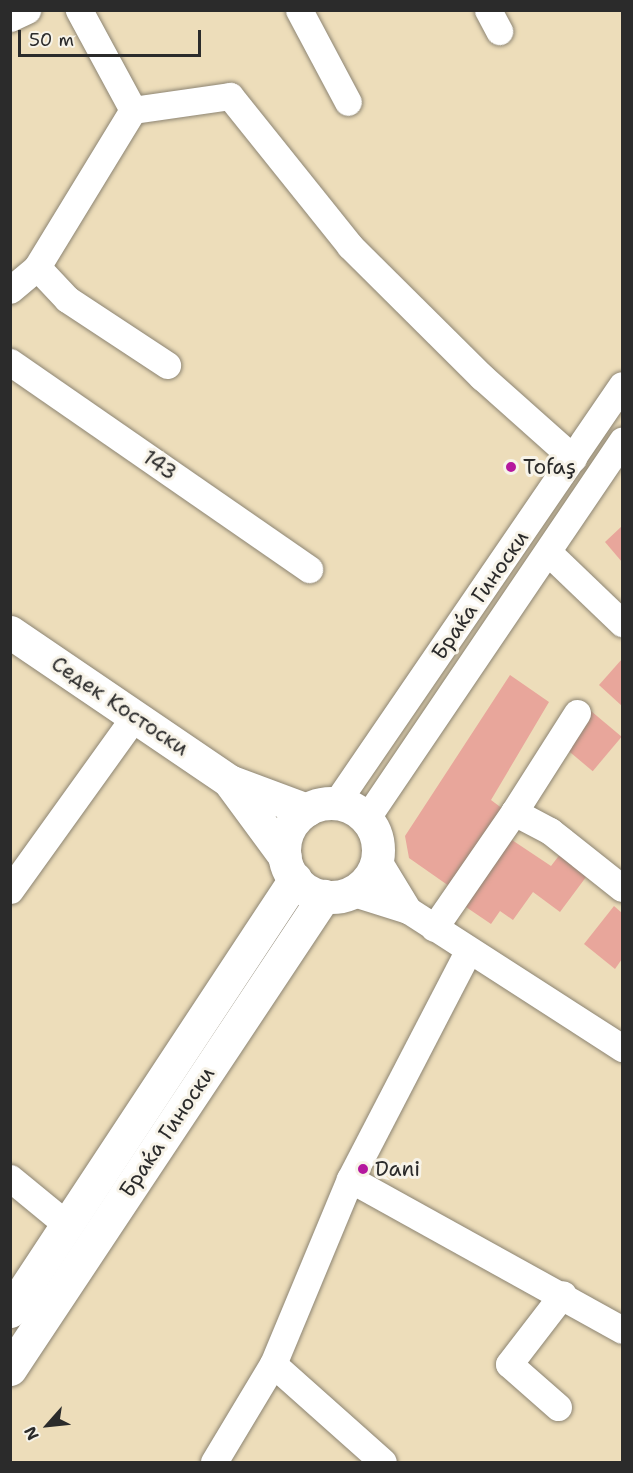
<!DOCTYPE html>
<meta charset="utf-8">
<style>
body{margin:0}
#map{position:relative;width:633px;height:1473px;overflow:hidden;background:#edddba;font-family:"Shantell Sans",sans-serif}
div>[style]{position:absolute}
.building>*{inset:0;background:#e8a69b;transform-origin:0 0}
.roads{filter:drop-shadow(0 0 2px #8c8472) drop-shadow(0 0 2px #8c8472)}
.minor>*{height:27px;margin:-13.5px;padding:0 13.5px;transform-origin:13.5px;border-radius:13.5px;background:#fff}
.major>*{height:33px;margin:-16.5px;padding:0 16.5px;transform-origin:16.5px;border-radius:16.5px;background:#fff}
.major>.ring{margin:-16.5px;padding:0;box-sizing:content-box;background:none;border:33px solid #fff;border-radius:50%}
.dots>*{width:16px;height:16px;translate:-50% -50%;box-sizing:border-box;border:3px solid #f7f3e8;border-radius:50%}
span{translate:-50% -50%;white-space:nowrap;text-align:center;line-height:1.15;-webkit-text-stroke:6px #f7f3e8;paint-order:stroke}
.street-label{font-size:21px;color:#2b2b2b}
.poi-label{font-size:21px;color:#2b2b2b}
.left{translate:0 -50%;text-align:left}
.frame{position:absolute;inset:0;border:12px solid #2b2b2b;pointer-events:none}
.north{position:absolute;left:18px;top:1395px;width:60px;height:60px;-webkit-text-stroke:4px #f7f3e8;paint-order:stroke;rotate:243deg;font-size:16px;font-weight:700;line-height:24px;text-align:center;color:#2b2b2b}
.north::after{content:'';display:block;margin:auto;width:21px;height:27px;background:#2b2b2b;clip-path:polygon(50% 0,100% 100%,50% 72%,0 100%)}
.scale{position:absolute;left:18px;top:30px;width:183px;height:27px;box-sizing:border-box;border:3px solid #2b2b2b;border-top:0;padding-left:8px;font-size:18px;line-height:21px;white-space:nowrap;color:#2b2b2b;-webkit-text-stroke:4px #f7f3e8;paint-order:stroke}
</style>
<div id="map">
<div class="building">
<div style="clip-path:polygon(622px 526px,622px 562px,605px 542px)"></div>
<div style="clip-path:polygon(622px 659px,622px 706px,599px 685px)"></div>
<div style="clip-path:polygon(510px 675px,549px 702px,491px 800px,503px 809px,449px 886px,409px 858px,405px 836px)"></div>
<div style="left:591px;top:711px;width:40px;height:45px;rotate:40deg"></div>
<div style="clip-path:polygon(509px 838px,551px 866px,561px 853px,589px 873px,560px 912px,533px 892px,513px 920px,500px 911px,491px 924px,463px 905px)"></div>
<div style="clip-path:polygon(614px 906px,622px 913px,622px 959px,615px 969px,584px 944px)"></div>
</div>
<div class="roads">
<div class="minor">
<div style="left:299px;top:10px;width:104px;rotate:62deg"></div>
<div style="left:488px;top:10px;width:24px;rotate:62deg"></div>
<div style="left:10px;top:18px;width:19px;rotate:-25deg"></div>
<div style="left:133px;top:110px;width:98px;rotate:-8.2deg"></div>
<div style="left:230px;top:96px;width:192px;rotate:51.3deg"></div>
<div style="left:350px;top:246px;width:186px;rotate:44.8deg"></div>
<div style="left:482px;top:377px;width:122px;rotate:41.7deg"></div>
<div style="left:37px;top:267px;width:44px;rotate:46.8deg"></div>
<div style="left:67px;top:299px;width:120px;rotate:33.4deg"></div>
<div style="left:10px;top:290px;width:35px;rotate:-40deg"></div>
<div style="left:37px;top:267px;width:184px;rotate:-58.6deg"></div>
<div style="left:133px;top:110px;width:114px;rotate:-118.4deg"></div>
<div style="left:10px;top:362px;width:364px;rotate:34.7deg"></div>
<div style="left:548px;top:552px;width:103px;rotate:43.8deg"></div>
<div style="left:577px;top:713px;width:117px;rotate:122.5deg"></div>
<div style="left:514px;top:812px;width:41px;rotate:27.8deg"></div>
<div style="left:550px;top:831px;width:92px;rotate:38.4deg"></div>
<div style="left:336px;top:803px;width:506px;rotate:-55.62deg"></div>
<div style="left:366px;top:819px;width:457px;rotate:-55.9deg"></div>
<div style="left:377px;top:859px;width:60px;rotate:58.7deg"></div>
<div style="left:408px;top:910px;width:255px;rotate:32.8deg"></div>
<div style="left:10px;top:890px;width:214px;rotate:-54.3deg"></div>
<div style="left:351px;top:892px;width:60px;rotate:17.5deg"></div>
<div style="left:434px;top:928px;width:141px;rotate:-55.4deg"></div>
<div style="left:10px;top:1178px;width:72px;rotate:39.4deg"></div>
<div style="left:350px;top:1179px;width:311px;rotate:29deg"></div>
<div style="left:273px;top:1364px;width:147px;rotate:41.7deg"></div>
<div style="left:558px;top:1407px;width:65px;rotate:-138.7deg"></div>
<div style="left:509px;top:1364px;width:88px;rotate:-52.4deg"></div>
<div style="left:214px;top:1462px;width:114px;rotate:-59deg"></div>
<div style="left:273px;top:1364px;width:200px;rotate:-67.4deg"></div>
<div style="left:350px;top:1179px;width:257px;rotate:-62.6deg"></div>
</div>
<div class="major">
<div style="left:10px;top:632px;width:265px;rotate:34.2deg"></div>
<div style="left:229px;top:781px;width:83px;rotate:20.4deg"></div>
<div style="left:229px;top:781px;width:94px;rotate:53.6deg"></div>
<div class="ring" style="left:284px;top:803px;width:61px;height:61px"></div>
<div style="left:10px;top:1311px;width:518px;rotate:-56.59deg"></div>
<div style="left:10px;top:1369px;width:568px;rotate:-56.42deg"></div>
</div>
</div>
<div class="dots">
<div style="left:511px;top:467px;background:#b5179e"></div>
<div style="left:363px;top:1169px;background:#b5179e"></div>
</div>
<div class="street-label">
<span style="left:160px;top:465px;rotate:35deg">143</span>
<span style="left:480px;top:595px;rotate:-55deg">Браќа Гиноски</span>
<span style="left:120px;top:706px;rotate:34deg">Седек Костоски</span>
<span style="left:167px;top:1132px;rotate:-56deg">Браќа Гиноски</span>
</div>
<div class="poi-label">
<span class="left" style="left:523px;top:467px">Tofaş</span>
<span class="left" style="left:375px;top:1169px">Dani</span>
</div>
<div class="frame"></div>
<div class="north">N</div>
<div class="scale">50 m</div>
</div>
